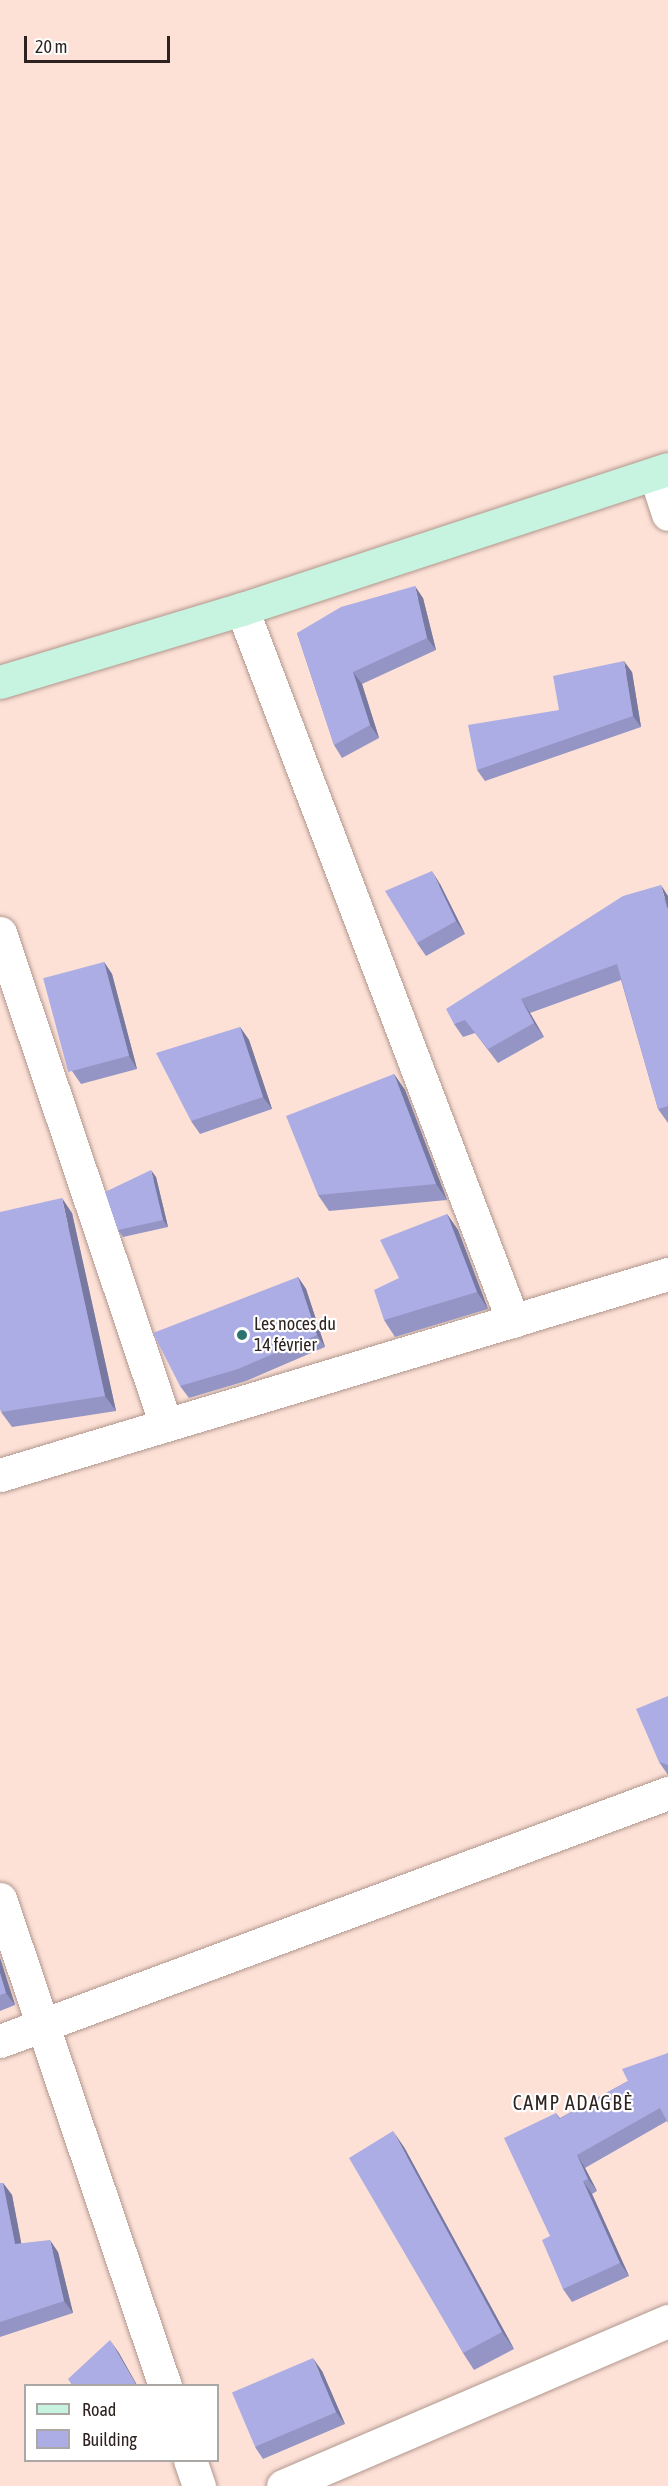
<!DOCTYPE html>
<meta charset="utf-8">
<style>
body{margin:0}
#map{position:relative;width:668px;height:2486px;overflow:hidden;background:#fde1d7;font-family:"Asap Condensed",sans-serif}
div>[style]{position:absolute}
.roads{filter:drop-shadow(0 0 2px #b1978d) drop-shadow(0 0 2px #b1978d)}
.street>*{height:33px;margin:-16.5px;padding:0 16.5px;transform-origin:16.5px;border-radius:16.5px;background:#fff}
.secondary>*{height:33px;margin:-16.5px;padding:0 16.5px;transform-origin:16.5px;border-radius:16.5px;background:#c7f4e0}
.wall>*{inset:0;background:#9495c4}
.shaded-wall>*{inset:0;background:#7879a0}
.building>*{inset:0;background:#acade4;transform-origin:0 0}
.dots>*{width:16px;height:16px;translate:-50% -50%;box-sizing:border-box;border:3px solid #fff;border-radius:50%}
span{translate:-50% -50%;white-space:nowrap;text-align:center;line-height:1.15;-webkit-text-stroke:4.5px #fff;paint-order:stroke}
.poi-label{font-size:18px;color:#2d221f}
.left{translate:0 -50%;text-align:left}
.neighbourhood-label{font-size:20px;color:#2d221f;letter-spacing:1.5px}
.legend{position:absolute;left:24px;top:2384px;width:195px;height:78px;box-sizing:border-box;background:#fff;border:2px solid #aba7a5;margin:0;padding:8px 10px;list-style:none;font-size:18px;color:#2d221f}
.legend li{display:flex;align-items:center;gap:12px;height:30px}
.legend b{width:30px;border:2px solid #aba7a5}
.scale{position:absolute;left:24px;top:36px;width:146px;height:27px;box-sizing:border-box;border:3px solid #2d221f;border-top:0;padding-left:8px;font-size:18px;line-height:21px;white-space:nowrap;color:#2d221f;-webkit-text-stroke:4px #fff;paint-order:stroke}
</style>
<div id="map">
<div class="roads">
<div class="street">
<div style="left:655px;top:474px;width:42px;rotate:72deg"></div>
<div style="left:242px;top:609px;width:762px;rotate:69.16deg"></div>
<div style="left:0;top:933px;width:519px;rotate:71.36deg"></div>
<div style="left:0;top:1475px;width:698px;rotate:-16.75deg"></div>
<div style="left:0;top:1899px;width:514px;rotate:71.28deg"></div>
<div style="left:0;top:2041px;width:713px;rotate:-20.37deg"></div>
<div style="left:190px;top:2460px;width:28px;rotate:71deg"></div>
<div style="left:283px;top:2486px;width:419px;rotate:-23.2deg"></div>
</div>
<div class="secondary">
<div style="left:0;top:682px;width:253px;rotate:-16.8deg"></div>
<div style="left:242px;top:609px;width:448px;rotate:-18.2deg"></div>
</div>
</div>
<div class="wall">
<div style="clip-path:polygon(423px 598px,436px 650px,362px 684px,379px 738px,342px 758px,334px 745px,297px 633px)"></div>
<div style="clip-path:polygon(632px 672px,641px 727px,485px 781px,477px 770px,559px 710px)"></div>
<div style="clip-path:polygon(440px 884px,465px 934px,426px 956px,417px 943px)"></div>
<div style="clip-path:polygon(668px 896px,668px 1123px,658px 1109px,621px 980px,530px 1013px,544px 1037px,498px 1063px,475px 1033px,463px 1037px,454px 1024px)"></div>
<div style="clip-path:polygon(104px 962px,112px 974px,137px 1069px,81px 1084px,72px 1071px)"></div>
<div style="clip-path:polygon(240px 1027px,249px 1040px,272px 1109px,200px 1134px,191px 1121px)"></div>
<div style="clip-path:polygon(394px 1074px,405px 1090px,447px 1200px,329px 1211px,318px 1195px)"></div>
<div style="clip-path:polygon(156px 1177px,168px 1227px,123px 1237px,118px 1230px)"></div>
<div style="clip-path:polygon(72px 1213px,116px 1411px,12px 1427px,1px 1412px)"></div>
<div style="clip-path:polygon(447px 1214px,458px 1230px,488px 1309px,395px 1337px,384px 1320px,399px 1278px)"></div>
<div style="clip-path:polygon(298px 1277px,306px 1289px,325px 1347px,246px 1381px,189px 1398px,180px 1386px)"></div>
<div style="clip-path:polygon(668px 1696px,668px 1775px,659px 1762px)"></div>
<div style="clip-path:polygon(0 1958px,15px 2005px,0 2011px)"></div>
<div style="clip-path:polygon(668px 2053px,667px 2121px,585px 2168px,597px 2191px,592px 2194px,629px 2276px,572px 2302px,563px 2289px,550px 2236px,556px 2113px,560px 2118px,628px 2081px)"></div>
<div style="clip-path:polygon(404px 2147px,514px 2349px,474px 2370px,463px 2353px)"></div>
<div style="clip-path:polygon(0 2183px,3px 2183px,12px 2195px,21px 2244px,58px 2252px,73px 2313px,0 2337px)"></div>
<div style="clip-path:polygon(322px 2371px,345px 2424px,263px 2459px,255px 2447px)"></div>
</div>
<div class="shaded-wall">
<div style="clip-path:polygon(415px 586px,423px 598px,436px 650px,427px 638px)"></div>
<div style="clip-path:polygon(624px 661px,632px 672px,641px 727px,633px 716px)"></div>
<div style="clip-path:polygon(353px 672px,362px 684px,379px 738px,370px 725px)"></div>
<div style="clip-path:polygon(432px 871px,440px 884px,465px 934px,456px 921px)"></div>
<div style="clip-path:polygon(661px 885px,668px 896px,668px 909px)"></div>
<div style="clip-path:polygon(104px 962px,112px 974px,137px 1069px,129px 1056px)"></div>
<div style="clip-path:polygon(521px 999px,530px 1013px,544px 1037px,534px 1023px)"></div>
<div style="clip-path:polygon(240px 1027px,249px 1040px,272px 1109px,263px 1097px)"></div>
<div style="clip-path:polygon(394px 1074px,405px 1090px,447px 1200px,436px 1184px)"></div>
<div style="clip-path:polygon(151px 1170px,156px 1177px,168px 1227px,163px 1220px)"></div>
<div style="clip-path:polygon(62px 1198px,72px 1213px,116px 1411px,105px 1396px)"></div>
<div style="clip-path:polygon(447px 1214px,458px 1230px,488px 1309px,477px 1292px)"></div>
<div style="clip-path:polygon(298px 1277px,306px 1289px,325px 1347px,317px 1335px)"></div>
<div style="clip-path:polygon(0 1958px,15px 2005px,6px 1993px,0 1973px)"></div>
<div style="clip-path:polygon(393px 2131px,404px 2147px,514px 2349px,502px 2332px)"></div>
<div style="clip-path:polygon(577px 2155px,585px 2168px,597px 2191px,588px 2179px)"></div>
<div style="clip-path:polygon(583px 2181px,592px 2194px,629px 2276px,620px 2263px)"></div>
<div style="clip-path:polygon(3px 2183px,12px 2195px,24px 2257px,15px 2244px)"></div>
<div style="clip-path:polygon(50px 2240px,58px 2252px,73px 2313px,64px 2301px)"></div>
<div style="clip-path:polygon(110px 2340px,119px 2353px,137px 2385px,136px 2385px)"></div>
<div style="clip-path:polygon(313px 2358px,322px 2371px,345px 2424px,336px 2412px)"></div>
</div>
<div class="building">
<div style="clip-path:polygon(415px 586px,427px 638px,353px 672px,370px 725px,334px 745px,297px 633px,341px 607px)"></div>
<div style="clip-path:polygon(624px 661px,633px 716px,477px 770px,468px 725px,559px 710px,553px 676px)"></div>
<div style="clip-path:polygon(432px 871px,456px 921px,417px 943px,385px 891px)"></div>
<div style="clip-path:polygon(661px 885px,667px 908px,668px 908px,668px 1106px,658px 1109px,617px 964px,521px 999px,534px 1023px,488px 1049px,465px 1020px,454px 1024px,446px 1009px,623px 896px)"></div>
<div style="left:104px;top:962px;width:97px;height:63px;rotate:75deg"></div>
<div style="clip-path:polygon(240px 1027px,263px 1097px,191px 1121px,156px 1053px)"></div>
<div style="clip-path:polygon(394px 1074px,436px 1184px,318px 1195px,286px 1116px)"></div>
<div style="clip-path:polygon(151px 1170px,163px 1220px,118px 1230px,105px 1192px)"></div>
<div style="clip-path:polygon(62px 1198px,105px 1396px,1px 1412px,0 1409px,0 1212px)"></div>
<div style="clip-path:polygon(447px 1214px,477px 1292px,384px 1320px,374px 1290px,399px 1278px,380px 1240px)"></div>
<div style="clip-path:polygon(298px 1277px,317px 1335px,238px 1369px,180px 1386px,153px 1333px)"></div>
<div style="clip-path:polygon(668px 1696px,668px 1765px,659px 1762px,636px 1709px)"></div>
<div style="clip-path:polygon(0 1973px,6px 1993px,0 1995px)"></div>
<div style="clip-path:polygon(668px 2053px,668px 2123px,660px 2108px,577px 2155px,588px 2179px,583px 2181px,620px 2263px,563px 2289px,542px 2240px,550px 2236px,504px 2138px,556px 2113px,559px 2119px,628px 2081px,622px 2069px)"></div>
<div style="clip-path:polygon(393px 2131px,502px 2332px,463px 2353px,349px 2158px)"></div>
<div style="clip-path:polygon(0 2183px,3px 2183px,15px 2244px,50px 2240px,64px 2301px,0 2322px)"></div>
<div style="clip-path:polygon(110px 2340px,136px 2385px,72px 2385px,68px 2379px)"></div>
<div style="left:313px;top:2358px;width:59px;height:88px;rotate:67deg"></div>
</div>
<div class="dots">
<div style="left:242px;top:1335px;background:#2a736f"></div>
</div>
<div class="poi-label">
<span class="left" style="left:254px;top:1335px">Les noces du<br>14 février</span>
</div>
<div class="neighbourhood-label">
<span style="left:573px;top:2102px">CAMP ADAGBÈ</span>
</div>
<ul class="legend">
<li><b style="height:8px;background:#c7f4e0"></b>Road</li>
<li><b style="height:16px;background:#acade4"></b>Building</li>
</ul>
<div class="scale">20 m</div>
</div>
